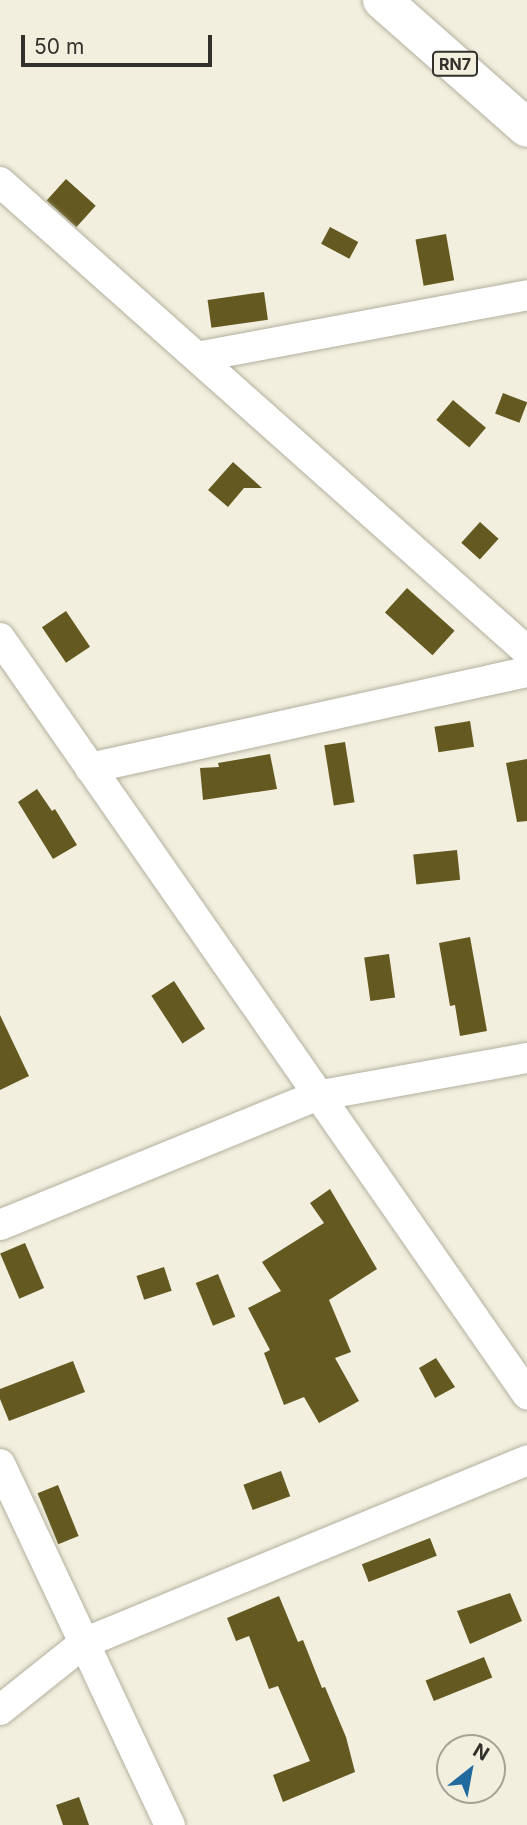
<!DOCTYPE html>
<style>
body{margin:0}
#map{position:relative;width:527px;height:1825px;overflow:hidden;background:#f2efde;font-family:Inter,sans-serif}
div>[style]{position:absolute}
.building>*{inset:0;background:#645a21;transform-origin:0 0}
.roads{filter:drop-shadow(0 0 2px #b3b0a0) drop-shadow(0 0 2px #b3b0a0)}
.minor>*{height:30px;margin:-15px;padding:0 15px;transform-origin:15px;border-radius:15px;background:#fff}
.highway>*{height:38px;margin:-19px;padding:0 19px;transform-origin:19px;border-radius:19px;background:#fff}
span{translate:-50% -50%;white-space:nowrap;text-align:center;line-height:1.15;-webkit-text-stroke:7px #f2efde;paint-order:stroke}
.shield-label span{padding:2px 5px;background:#f2efde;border:2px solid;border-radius:5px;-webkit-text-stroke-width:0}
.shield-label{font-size:16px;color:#31302a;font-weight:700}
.north{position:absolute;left:436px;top:1734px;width:70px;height:70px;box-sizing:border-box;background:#f2efde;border:2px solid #a5a396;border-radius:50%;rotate:31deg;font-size:19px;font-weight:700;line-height:28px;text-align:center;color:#31302a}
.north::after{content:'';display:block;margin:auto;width:24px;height:32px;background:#226a9e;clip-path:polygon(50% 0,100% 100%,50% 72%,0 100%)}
.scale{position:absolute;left:21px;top:35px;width:191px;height:32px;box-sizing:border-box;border:4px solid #31302a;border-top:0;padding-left:9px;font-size:21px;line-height:24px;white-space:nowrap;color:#31302a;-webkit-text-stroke:5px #f2efde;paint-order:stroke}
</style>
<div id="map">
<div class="building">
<div style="left:66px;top:179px;width:40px;height:29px;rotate:42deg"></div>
<div style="left:330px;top:227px;width:32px;height:19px;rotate:28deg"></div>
<div style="left:446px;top:234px;width:47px;height:31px;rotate:80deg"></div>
<div style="left:264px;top:292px;width:28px;height:57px;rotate:82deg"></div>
<div style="left:503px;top:393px;width:26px;height:22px;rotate:21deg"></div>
<div style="left:453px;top:400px;width:43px;height:26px;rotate:40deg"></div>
<div style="clip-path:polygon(233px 462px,262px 488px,244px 488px,228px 507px,208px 490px)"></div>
<div style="left:480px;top:522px;width:25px;height:28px;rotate:42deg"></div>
<div style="left:407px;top:588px;width:64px;height:33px;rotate:42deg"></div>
<div style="left:66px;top:611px;width:43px;height:29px;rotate:56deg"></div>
<div style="left:470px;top:721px;width:26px;height:36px;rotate:81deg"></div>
<div style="left:345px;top:742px;width:61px;height:21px;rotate:81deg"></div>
<div style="clip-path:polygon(270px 754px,277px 789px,203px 800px,200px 768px,219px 767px,218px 763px)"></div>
<div style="clip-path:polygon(527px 759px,527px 821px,517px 822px,506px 763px)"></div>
<div style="clip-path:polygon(37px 789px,52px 811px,55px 809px,77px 845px,53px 859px,18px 802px)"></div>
<div style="left:457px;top:850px;width:30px;height:44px;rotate:84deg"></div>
<div style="clip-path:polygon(470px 937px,487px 1031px,460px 1036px,455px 1005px,450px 1006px,439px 943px)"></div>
<div style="left:389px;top:954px;width:44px;height:25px;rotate:82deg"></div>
<div style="left:174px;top:981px;width:57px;height:27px;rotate:57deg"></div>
<div style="clip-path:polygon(0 1015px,29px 1076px,0 1090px)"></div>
<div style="clip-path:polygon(330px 1189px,377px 1269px,329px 1300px,351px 1352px,335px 1358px,359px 1401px,319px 1423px,304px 1397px,284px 1405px,264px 1353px,270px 1350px,248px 1308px,281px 1291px,262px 1262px,324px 1223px,310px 1203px)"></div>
<div style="left:25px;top:1243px;width:49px;height:27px;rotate:67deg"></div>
<div style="left:164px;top:1267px;width:25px;height:29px;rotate:72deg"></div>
<div style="left:218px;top:1274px;width:46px;height:24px;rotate:68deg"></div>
<div style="clip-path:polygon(436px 1358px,455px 1387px,435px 1398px,419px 1368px)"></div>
<div style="clip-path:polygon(73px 1361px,85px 1392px,9px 1421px,0 1399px,0 1389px)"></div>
<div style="left:281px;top:1471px;width:27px;height:40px;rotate:70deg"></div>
<div style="left:58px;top:1485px;width:55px;height:22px;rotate:68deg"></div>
<div style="left:430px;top:1538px;width:19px;height:73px;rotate:69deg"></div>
<div style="clip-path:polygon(510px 1593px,522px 1621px,470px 1644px,457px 1611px)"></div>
<div style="clip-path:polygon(279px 1596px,298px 1642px,303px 1640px,322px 1688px,325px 1687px,346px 1737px,355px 1772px,283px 1802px,273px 1775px,310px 1761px,278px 1686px,269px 1689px,249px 1636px,236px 1641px,227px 1618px)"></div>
<div style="left:484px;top:1657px;width:22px;height:63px;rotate:68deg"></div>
<div style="clip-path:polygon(79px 1797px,89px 1825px,63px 1825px,56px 1805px)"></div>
</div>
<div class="roads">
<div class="minor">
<div style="left:0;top:182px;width:705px;rotate:41.67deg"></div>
<div style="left:197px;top:357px;width:336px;rotate:-10.6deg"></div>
<div style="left:0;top:638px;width:922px;rotate:55.12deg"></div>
<div style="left:90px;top:768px;width:447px;rotate:-12.4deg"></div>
<div style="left:0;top:1225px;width:341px;rotate:-22.2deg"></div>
<div style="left:316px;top:1096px;width:214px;rotate:-10.2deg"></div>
<div style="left:0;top:1464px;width:399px;rotate:64.8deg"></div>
<div style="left:0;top:1710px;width:107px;rotate:-38.6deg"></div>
<div style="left:84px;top:1643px;width:479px;rotate:-22.4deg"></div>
</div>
<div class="highway">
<div style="left:382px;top:0;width:193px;rotate:41.4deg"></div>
</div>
</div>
<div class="shield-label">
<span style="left:455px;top:64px">RN7</span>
</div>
<div class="north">N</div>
<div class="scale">50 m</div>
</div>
